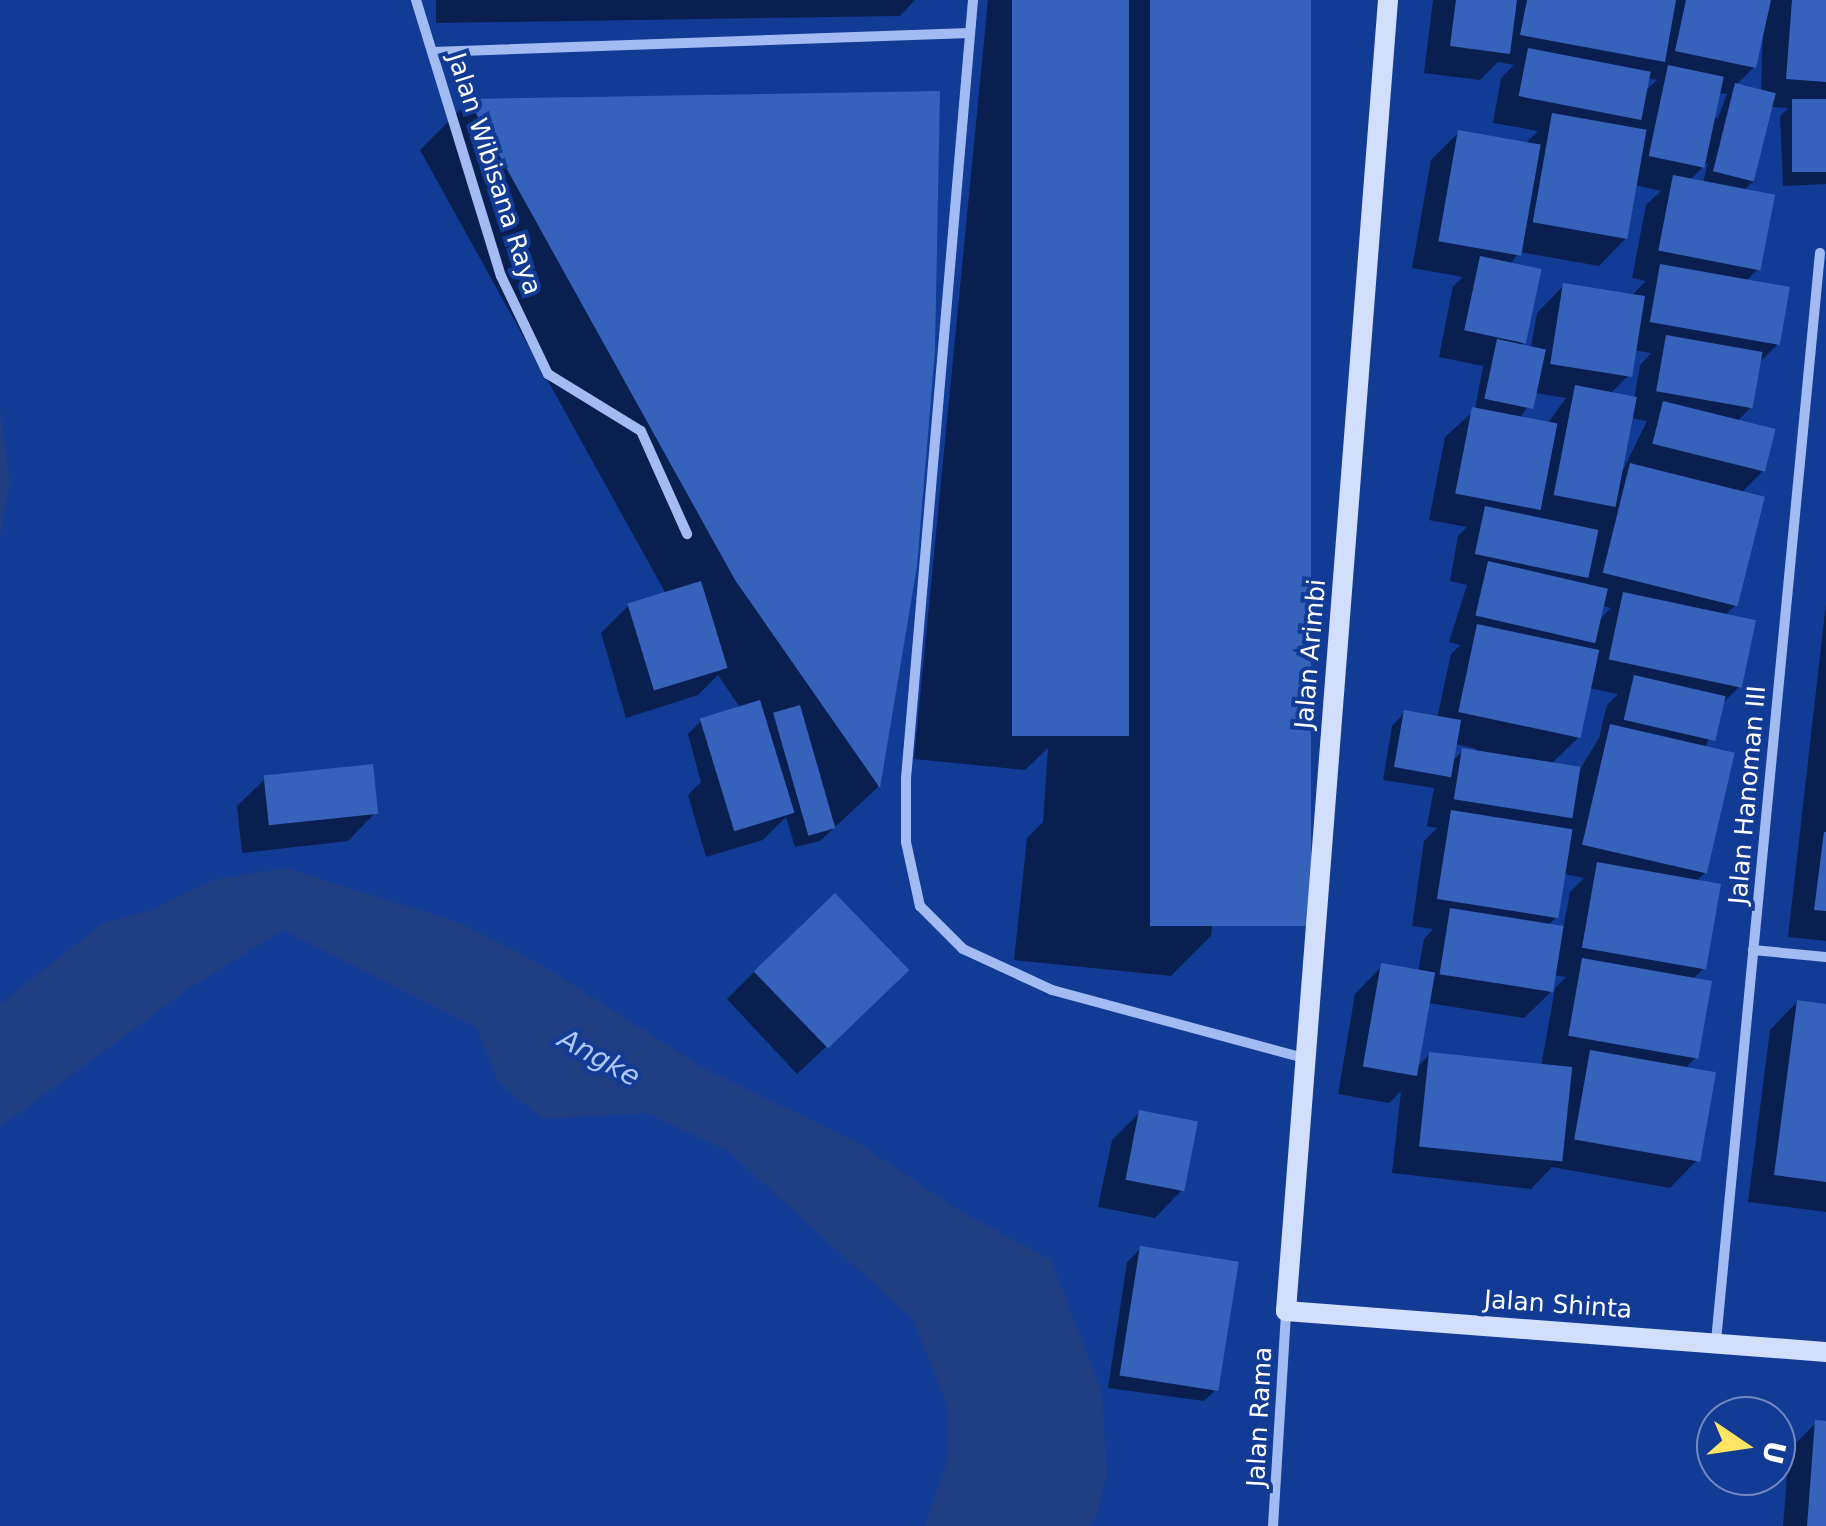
<!DOCTYPE html>
<style>
body{margin:0}
#map{position:relative;width:1826px;height:1526px;overflow:hidden;background:#123b95;font-family:"DejaVu Sans",sans-serif}
div>[style]{position:absolute}
.water>*{inset:0;background:#1f3d81}
.shadow>*{inset:0;background:#0007}
.building>*{inset:0;background:#3662bc;transform-origin:0 0}
.street>*{height:10px;margin:-5px;padding:0 5px;transform-origin:5px;border-radius:5px;background:#a2bcf3}
.secondary>*{height:20px;margin:-10px;padding:0 10px;transform-origin:10px;border-radius:10px;background:#d1defc}
span{translate:-50% -50%;white-space:nowrap;text-align:center;line-height:1.15;-webkit-text-stroke:8px #123b95;paint-order:stroke}
.street-label{font-size:25px;color:#fff}
.water-label{font-size:28px;color:#aec7f9;font-style:italic}
.north{position:absolute;left:1696px;top:1396px;width:100px;height:100px;box-sizing:border-box;background:#123b95;border:2px solid #7189bf;border-radius:50%;rotate:103deg;font-size:28px;font-weight:700;line-height:40px;text-align:center;color:#fff}
.north::after{content:'';display:block;margin:auto;width:35px;height:45px;background:#ffe563;clip-path:polygon(50% 0,100% 100%,50% 72%,0 100%)}
</style>
<div id="map">
<div class="water">
<div style="clip-path:polygon(0 409px,10px 481px,0 540px)"></div>
<div style="clip-path:polygon(286px 868px,463px 924px,542px 965px,703px 1068px,857px 1142px,957px 1209px,1051px 1260px,1102px 1393px,1107px 1475px,1096px 1516px,1088px 1526px,925px 1526px,947px 1462px,947px 1405px,913px 1319px,728px 1151px,646px 1113px,542px 1119px,498px 1081px,477px 1028px,283px 930px,190px 988px,0 1127px,0 1004px,102px 924px,154px 909px,213px 880px)"></div>
</div>
<div class="shadow">
<div style="clip-path:polygon(436px 0,915px 0,900px 16px,436px 23px)"></div>
<div style="clip-path:polygon(evenodd,988px 0,1309px 0,1211px 936px,1171px 976px,1014px 960px,1027px 838px,1043px 822px,1048px 748px,1025px 770px,914px 759px,988px 0,1115px 389px,1119px 393px,1085px 427px,1085px 420px,1115px 389px)"></div>
<div style="clip-path:polygon(evenodd,1433px 0,1826px 0,1826px 184px,1783px 186px,1780px 116px,1788px 108px,1771px 107px,1754px 181px,1743px 191px,1758px 269px,1746px 281px,1779px 343px,1758px 364px,1751px 407px,1737px 422px,1763px 471px,1741px 493px,1736px 605px,1724px 616px,1739px 687px,1721px 705px,1705px 748px,1706px 872px,1695px 882px,1703px 969px,1693px 979px,1696px 1057px,1684px 1070px,1697px 1160px,1670px 1188px,1552px 1167px,1531px 1189px,1392px 1173px,1401px 1091px,1389px 1103px,1338px 1094px,1355px 994px,1382px 966px,1418px 972px,1424px 939px,1433px 929px,1412px 926px,1424px 841px,1437px 828px,1427px 826px,1434px 788px,1383px 780px,1392px 726px,1405px 712px,1437px 718px,1451px 654px,1460px 645px,1449px 642px,1467px 585px,1450px 581px,1458px 536px,1467px 527px,1429px 520px,1445px 437px,1475px 410px,1483px 366px,1439px 357px,1453px 286px,1463px 277px,1412px 268px,1431px 160px,1459px 132px,1525px 144px,1538px 131px,1493px 123px,1501px 78px,1514px 65px,1498px 62px,1480px 80px,1424px 73px,1433px 0,1763px 25px,1761px 91px,1735px 86px,1754px 67px,1763px 25px,1433px 0,1647px 78px,1657px 80px,1644px 92px,1647px 78px,1433px 0,1718px 93px,1727px 94px,1718px 118px,1713px 117px,1718px 93px,1433px 0,1708px 162px,1703px 183px,1689px 181px,1708px 162px,1433px 0,1635px 185px,1661px 191px,1646px 205px,1632px 278px,1646px 281px,1633px 294px,1564px 285px,1537px 313px,1531px 348px,1520px 346px,1525px 341px,1509px 265px,1520px 252px,1599px 266px,1626px 238px,1635px 185px,1433px 0,1633px 350px,1651px 353px,1640px 365px,1634px 399px,1610px 394px,1629px 375px,1633px 350px,1433px 0,1535px 393px,1566px 398px,1547px 424px,1520px 419px,1535px 393px,1433px 0,1631px 418px,1647px 421px,1619px 478px,1631px 418px,1433px 0,1601px 606px,1611px 608px,1597px 622px,1601px 606px,1433px 0,1589px 688px,1618px 694px,1607px 705px,1599px 738px,1580px 769px,1551px 764px,1578px 738px,1589px 688px,1433px 0,1455px 744px,1476px 749px,1475px 753px,1463px 751px,1451px 762px,1455px 744px,1433px 0,1564px 874px,1584px 878px,1570px 892px,1563px 929px,1547px 926px,1558px 916px,1564px 874px,1433px 0,1554px 975px,1566px 977px,1555px 988px,1541px 1067px,1430px 1054px,1418px 1066px,1428px 1003px,1524px 1018px,1552px 991px,1554px 975px)"></div>
<div style="clip-path:polygon(937px 93px,914px 566px,878px 787px,820px 841px,795px 847px,786px 817px,763px 840px,706px 857px,688px 795px,701px 782px,688px 734px,701px 721px,741px 709px,718px 675px,698px 695px,626px 718px,601px 633px,628px 606px,666px 594px,420px 150px,469px 101px)"></div>
<div style="clip-path:polygon(1826px 603px,1826px 941px,1788px 937px)"></div>
<div style="clip-path:polygon(265px 779px,375px 813px,348px 841px,242px 853px,237px 806px)"></div>
<div style="clip-path:polygon(754px 972px,878px 998px,797px 1074px,727px 999px)"></div>
<div style="clip-path:polygon(1797px 1002px,1826px 1006px,1826px 1212px,1748px 1202px,1770px 1030px)"></div>
<div style="clip-path:polygon(1139px 1113px,1182px 1190px,1155px 1218px,1098px 1207px,1112px 1140px)"></div>
<div style="clip-path:polygon(1140px 1249px,1218px 1388px,1204px 1401px,1108px 1388px,1127px 1262px)"></div>
<div style="clip-path:polygon(1816px 1423px,1826px 1423px,1826px 1526px,1783px 1526px,1789px 1450px)"></div>
</div>
<div class="building">
<div style="left:1012px;top:0;width:117px;height:736px"></div>
<div style="left:1150px;top:0;width:161px;height:926px"></div>
<div style="clip-path:polygon(1456px 0,1517px 0,1510px 54px,1450px 46px)"></div>
<div style="clip-path:polygon(1527px 0,1676px 0,1665px 62px,1520px 35px)"></div>
<div style="clip-path:polygon(1686px 0,1771px 0,1756px 68px,1675px 51px)"></div>
<div style="clip-path:polygon(1792px 0,1826px 0,1826px 82px,1786px 79px)"></div>
<div style="left:1528px;top:48px;width:125px;height:49px;rotate:11deg"></div>
<div style="left:1668px;top:65px;width:57px;height:93px;rotate:12deg"></div>
<div style="left:1735px;top:83px;width:42px;height:91px;rotate:14deg"></div>
<div style="clip-path:polygon(940px 91px,935px 350px,917px 566px,880px 788px,735px 580px,468px 99px)"></div>
<div style="left:1826px;top:99px;width:73px;height:34px;rotate:90deg"></div>
<div style="left:1552px;top:113px;width:96px;height:111px;rotate:10deg"></div>
<div style="left:1458px;top:130px;width:84px;height:113px;rotate:10deg"></div>
<div style="left:1673px;top:175px;width:104px;height:77px;rotate:11deg"></div>
<div style="left:1480px;top:256px;width:63px;height:76px;rotate:12deg"></div>
<div style="left:1660px;top:264px;width:132px;height:59px;rotate:10deg"></div>
<div style="left:1563px;top:283px;width:83px;height:82px;rotate:9deg"></div>
<div style="left:1666px;top:335px;width:98px;height:57px;rotate:10deg"></div>
<div style="left:1497px;top:339px;width:50px;height:61px;rotate:12deg"></div>
<div style="left:1575px;top:385px;width:63px;height:112px;rotate:11deg"></div>
<div style="left:1663px;top:401px;width:116px;height:44px;rotate:14deg"></div>
<div style="left:1472px;top:407px;width:87px;height:88px;rotate:11deg"></div>
<div style="left:1630px;top:463px;width:139px;height:113px;rotate:14deg"></div>
<div style="left:1485px;top:506px;width:116px;height:49px;rotate:12deg"></div>
<div style="left:1488px;top:561px;width:123px;height:56px;rotate:13deg"></div>
<div style="left:701px;top:581px;width:91px;height:77px;rotate:73deg"></div>
<div style="left:1623px;top:592px;width:136px;height:69px;rotate:12deg"></div>
<div style="left:1477px;top:624px;width:125px;height:90px;rotate:12deg"></div>
<div style="left:1634px;top:675px;width:94px;height:46px;rotate:13deg"></div>
<div style="left:760px;top:700px;width:118px;height:63px;rotate:73deg"></div>
<div style="left:800px;top:705px;width:128px;height:28px;rotate:74deg"></div>
<div style="left:1404px;top:710px;width:58px;height:58px;rotate:10deg"></div>
<div style="left:1610px;top:724px;width:128px;height:124px;rotate:13deg"></div>
<div style="left:1462px;top:748px;width:120px;height:52px;rotate:9deg"></div>
<div style="left:373px;top:764px;width:50px;height:110px;rotate:84deg"></div>
<div style="left:1451px;top:810px;width:123px;height:90px;rotate:9deg"></div>
<div style="clip-path:polygon(1824px 832px,1826px 832px,1826px 911px,1814px 910px)"></div>
<div style="left:1597px;top:862px;width:126px;height:87px;rotate:10deg"></div>
<div style="left:835px;top:893px;width:107px;height:113px;rotate:46deg"></div>
<div style="left:1450px;top:908px;width:115px;height:67px;rotate:9deg"></div>
<div style="left:1582px;top:958px;width:132px;height:79px;rotate:10deg"></div>
<div style="left:1381px;top:963px;width:55px;height:105px;rotate:10deg"></div>
<div style="clip-path:polygon(1797px 1000px,1826px 1004px,1826px 1182px,1774px 1175px)"></div>
<div style="left:1590px;top:1050px;width:128px;height:91px;rotate:10deg"></div>
<div style="left:1429px;top:1052px;width:144px;height:95px;rotate:6deg"></div>
<div style="left:1139px;top:1110px;width:60px;height:71px;rotate:11deg"></div>
<div style="left:1140px;top:1246px;width:100px;height:131px;rotate:9deg"></div>
<div style="clip-path:polygon(1815px 1420px,1826px 1421px,1826px 1526px,1807px 1526px)"></div>
</div>
<div class="street">
<div style="left:416px;top:0;width:289px;rotate:72.9deg"></div>
<div style="left:501px;top:276px;width:109px;rotate:64.4deg"></div>
<div style="left:548px;top:374px;width:109px;rotate:31.5deg"></div>
<div style="left:641px;top:431px;width:113px;rotate:65.9deg"></div>
<div style="left:973px;top:0;width:781px;rotate:94.92deg"></div>
<div style="left:906px;top:778px;width:64px;rotate:90deg"></div>
<div style="left:906px;top:842px;width:66px;rotate:77.7deg"></div>
<div style="left:920px;top:906px;width:61px;rotate:45deg"></div>
<div style="left:963px;top:949px;width:98px;rotate:24.7deg"></div>
<div style="left:1052px;top:990px;width:261px;rotate:15.1deg"></div>
<div style="left:433px;top:52px;width:537px;rotate:-2.03deg"></div>
<div style="left:1753px;top:950px;width:73px;rotate:5.5deg"></div>
<div style="left:1716px;top:1341px;width:1093px;rotate:-84.54deg"></div>
<div style="left:1273px;top:1526px;width:215px;rotate:-86.5deg"></div>
</div>
<div class="secondary">
<div style="left:1388px;top:0;width:1315px;rotate:94.45deg"></div>
<div style="left:1286px;top:1311px;width:542px;rotate:4.34deg"></div>
</div>
<div class="street-label">
<span style="left:494px;top:174px;rotate:72deg">Jalan Wibisana Raya</span>
<span style="left:1311px;top:654px;rotate:-85deg">Jalan Arimbi</span>
<span style="left:1748px;top:795px;rotate:-85deg">Jalan Hanoman III</span>
<span style="left:1558px;top:1305px;rotate:4deg">Jalan Shinta</span>
<span style="left:1260px;top:1417px;rotate:-87deg">Jalan Rama</span>
</div>
<div class="water-label">
<span style="left:599px;top:1058px;rotate:29deg">Angke</span>
</div>
<div class="north">U</div>
</div>
